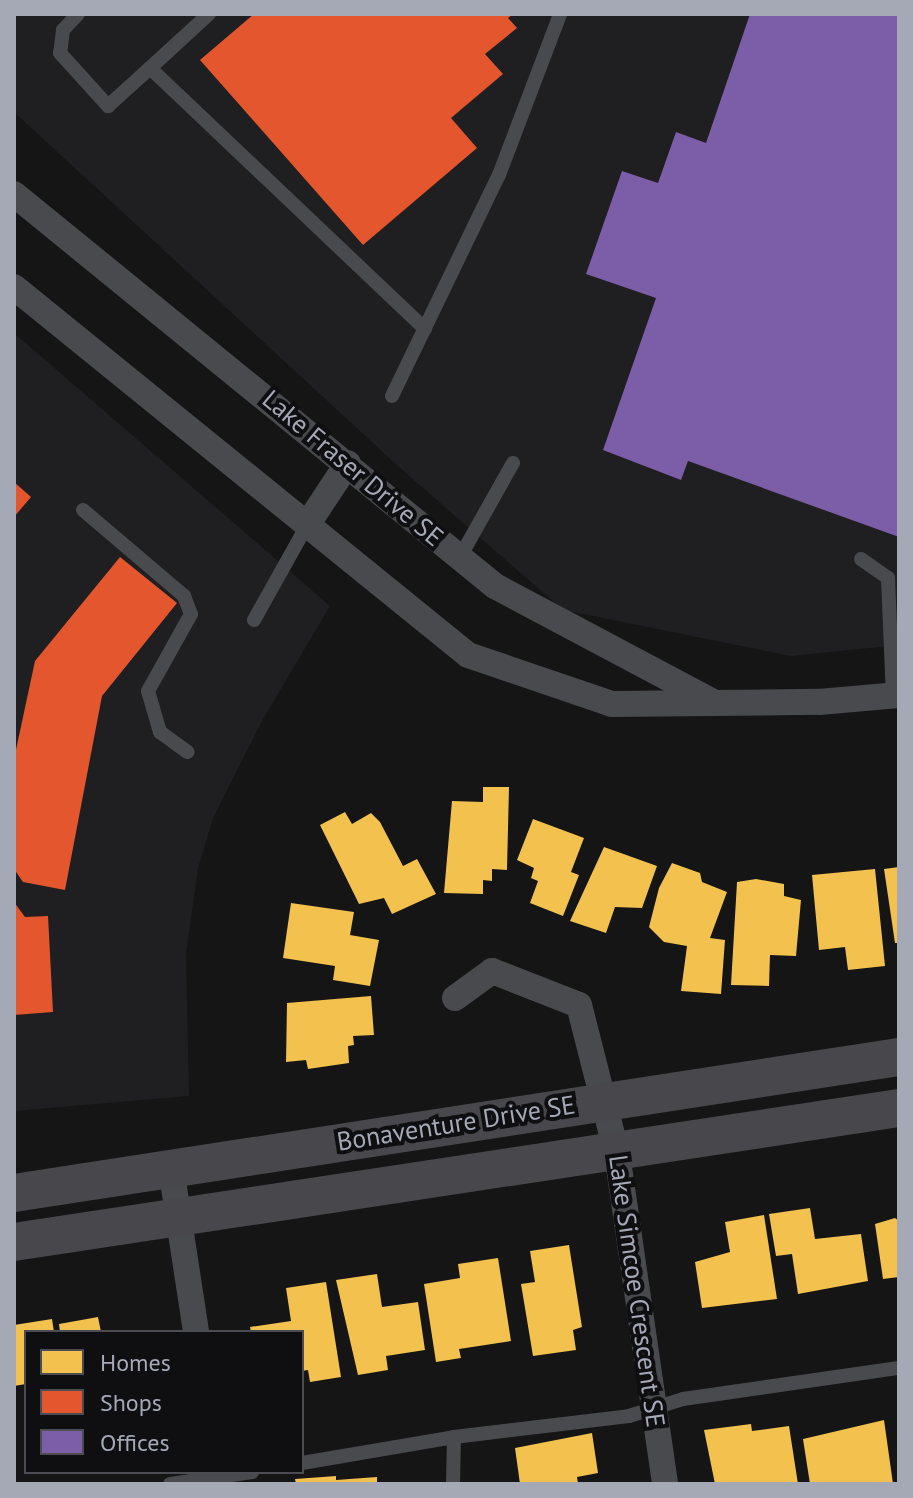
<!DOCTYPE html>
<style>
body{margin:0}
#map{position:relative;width:913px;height:1498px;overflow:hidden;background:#151515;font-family:"PT Sans",sans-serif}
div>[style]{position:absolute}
.built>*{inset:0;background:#1f1f21}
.homes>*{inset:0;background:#f2c14e}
.shops>*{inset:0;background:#e4572e}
.offices>*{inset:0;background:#7b5ea7}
.lane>*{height:14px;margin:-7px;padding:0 7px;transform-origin:7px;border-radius:7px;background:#494a4e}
.street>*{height:26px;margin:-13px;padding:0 13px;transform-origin:13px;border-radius:13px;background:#494a4e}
.secondary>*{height:38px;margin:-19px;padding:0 19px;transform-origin:19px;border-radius:19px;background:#48484c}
span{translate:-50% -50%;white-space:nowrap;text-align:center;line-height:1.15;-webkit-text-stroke:8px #0f0f11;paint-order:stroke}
.street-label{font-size:26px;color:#a5a9b6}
.frame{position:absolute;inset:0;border:16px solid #a5a9b6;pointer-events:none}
.legend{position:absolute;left:24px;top:1330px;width:280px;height:144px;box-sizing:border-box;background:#0f0f11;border:2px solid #4b4d53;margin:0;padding:10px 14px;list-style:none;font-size:24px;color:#a5a9b6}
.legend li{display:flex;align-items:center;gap:16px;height:40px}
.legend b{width:40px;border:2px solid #4b4d53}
</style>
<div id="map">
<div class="built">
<div style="clip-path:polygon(14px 14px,899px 14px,899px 645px,791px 656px,563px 610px,399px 467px,14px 112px)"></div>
<div style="clip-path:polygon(14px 333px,330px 606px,262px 721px,213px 818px,198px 868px,186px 954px,189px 1096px,14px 1111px)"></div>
</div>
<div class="homes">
<div style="clip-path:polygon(483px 787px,509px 787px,507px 870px,492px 869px,492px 881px,483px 880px,483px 894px,444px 893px,452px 801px,483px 802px)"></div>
<div style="clip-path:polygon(345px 812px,352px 824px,371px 813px,380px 822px,403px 866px,417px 859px,436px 894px,392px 914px,384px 898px,359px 904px,320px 825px)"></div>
<div style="clip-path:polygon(533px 819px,584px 838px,571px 872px,579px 875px,563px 916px,530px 903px,538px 881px,531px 878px,534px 868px,517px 860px)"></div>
<div style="clip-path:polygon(604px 847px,657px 866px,642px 908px,615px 907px,606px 933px,570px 921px)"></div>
<div style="clip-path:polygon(672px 863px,700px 873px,702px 882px,727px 892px,710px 938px,725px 940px,721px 994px,681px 991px,687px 946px,664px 942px,649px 927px,659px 888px)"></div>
<div style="clip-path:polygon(899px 867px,899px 943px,895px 943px,884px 869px)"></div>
<div style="clip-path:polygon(875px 869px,885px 966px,848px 970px,845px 947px,819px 950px,812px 875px)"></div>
<div style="clip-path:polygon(756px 879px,784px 884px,784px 896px,801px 900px,796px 956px,770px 955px,769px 986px,731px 985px,737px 882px)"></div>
<div style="clip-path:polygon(291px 903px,354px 912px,350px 935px,379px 940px,370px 986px,333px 980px,335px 966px,283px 958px)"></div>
<div style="clip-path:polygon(371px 996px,374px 1035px,353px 1036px,354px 1045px,348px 1046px,349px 1063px,308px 1069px,306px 1060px,286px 1062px,287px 1003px)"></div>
<div style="clip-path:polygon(810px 1208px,815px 1239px,861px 1234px,868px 1281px,798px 1294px,792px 1254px,776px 1256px,769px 1214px)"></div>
<div style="clip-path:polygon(764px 1215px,777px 1299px,702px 1308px,695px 1262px,730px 1252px,725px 1222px)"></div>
<div style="clip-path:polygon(895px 1218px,899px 1221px,899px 1277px,883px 1279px,875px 1224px)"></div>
<div style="clip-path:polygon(569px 1245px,582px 1327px,573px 1330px,576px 1350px,533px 1356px,521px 1284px,535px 1282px,530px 1251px)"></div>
<div style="clip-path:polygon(498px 1258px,511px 1341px,459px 1349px,461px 1358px,436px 1362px,424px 1284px,460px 1278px,458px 1264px)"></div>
<div style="clip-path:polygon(377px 1274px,382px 1307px,418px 1302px,425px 1350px,386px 1356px,388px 1370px,358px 1375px,336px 1280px)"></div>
<div style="clip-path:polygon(326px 1282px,341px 1377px,310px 1382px,308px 1370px,302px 1371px,302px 1332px,251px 1332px,250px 1327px,291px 1321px,286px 1288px)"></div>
<div style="clip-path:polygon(98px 1317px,101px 1332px,60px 1332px,59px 1324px)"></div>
<div style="clip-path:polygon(52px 1319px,54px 1332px,26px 1332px,26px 1384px,14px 1386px,14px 1325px)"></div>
<div style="clip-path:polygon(884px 1420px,893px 1484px,810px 1484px,803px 1439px)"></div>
<div style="clip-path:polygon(751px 1424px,752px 1431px,789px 1426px,798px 1484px,715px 1484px,704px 1430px)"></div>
<div style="clip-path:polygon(592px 1433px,598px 1473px,577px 1477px,578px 1484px,520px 1484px,515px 1448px)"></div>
<div style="clip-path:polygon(336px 1476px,336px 1480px,377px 1477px,377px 1484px,296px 1484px,295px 1479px)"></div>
</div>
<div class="shops">
<div style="clip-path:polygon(254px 14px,513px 14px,508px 18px,517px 28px,485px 54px,503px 74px,451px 118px,477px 148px,363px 245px,200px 60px)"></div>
<div style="clip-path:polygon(14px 482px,31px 497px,14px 517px)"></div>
<div style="clip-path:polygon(120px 557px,177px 603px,102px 696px,65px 890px,23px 882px,14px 869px,14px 759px,35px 661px)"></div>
<div style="clip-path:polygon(14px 902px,25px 917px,48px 916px,53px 1012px,14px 1015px)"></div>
</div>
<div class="offices">
<div style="clip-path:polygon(750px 14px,899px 14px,899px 537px,688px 461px,681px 480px,603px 450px,656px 298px,586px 274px,622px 171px,658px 183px,676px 132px,706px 143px)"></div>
</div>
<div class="lane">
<div style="left:78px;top:14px;width:22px;rotate:133deg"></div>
<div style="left:63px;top:30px;width:23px;rotate:97deg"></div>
<div style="left:60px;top:53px;width:72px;rotate:47.8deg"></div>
<div style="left:108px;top:106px;width:57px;rotate:-42.1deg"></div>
<div style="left:150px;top:68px;width:379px;rotate:43.5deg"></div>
<div style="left:150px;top:68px;width:80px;rotate:-42.5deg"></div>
<div style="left:392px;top:396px;width:246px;rotate:-64.2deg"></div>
<div style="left:499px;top:175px;width:172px;rotate:-69.2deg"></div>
<div style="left:83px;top:510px;width:133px;rotate:40.4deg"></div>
<div style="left:184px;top:596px;width:19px;rotate:69deg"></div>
<div style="left:191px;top:614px;width:88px;rotate:119.2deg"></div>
<div style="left:148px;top:691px;width:43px;rotate:73.7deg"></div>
<div style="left:160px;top:732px;width:34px;rotate:36deg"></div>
<div style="left:460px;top:557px;width:108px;rotate:-60.6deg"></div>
<div style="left:861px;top:559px;width:33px;rotate:35deg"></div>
<div style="left:888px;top:578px;width:117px;rotate:87.6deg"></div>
<div style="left:254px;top:620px;width:109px;rotate:-60.8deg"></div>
<div style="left:302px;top:1463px;width:154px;rotate:-9.7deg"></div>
<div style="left:454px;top:1437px;width:176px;rotate:-6.8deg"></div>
<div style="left:629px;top:1416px;width:57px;rotate:-17.5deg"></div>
<div style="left:683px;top:1399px;width:218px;rotate:-8.2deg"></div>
<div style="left:170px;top:1484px;width:83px;rotate:-8.3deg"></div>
<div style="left:453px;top:1484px;width:47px;rotate:-88.8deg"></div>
</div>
<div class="street">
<div style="left:14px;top:194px;width:621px;rotate:39.18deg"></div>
<div style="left:495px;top:586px;width:247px;rotate:28deg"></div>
<div style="left:14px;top:287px;width:584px;rotate:39.03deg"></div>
<div style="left:468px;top:655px;width:152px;rotate:18.8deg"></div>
<div style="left:612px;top:704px;width:207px;rotate:-0.6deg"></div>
<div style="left:819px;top:702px;width:80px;rotate:-5deg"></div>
<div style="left:307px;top:525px;width:74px;rotate:-56.5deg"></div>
<div style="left:455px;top:998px;width:46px;rotate:-36.1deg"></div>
<div style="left:492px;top:971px;width:93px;rotate:21.3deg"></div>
<div style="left:579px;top:1005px;width:154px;rotate:75.7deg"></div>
<div style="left:617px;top:1154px;width:333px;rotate:81.7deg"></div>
<div style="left:171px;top:1168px;width:166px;rotate:81.3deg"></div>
<div style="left:216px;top:1472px;width:12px;rotate:85deg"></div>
</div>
<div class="secondary">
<div style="left:14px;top:1193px;width:895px;rotate:-8.74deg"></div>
<div style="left:14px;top:1242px;width:895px;rotate:-8.61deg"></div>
</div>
<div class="street-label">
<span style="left:353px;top:468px;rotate:40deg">Lake Fraser Drive SE</span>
<span style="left:456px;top:1123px;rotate:-9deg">Bonaventure Drive SE</span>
<span style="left:637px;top:1291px;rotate:82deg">Lake Simcoe Crescent SE</span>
</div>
<div class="frame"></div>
<ul class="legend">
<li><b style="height:22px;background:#f2c14e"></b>Homes</li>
<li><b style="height:22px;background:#e4572e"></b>Shops</li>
<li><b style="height:22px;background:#7b5ea7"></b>Offices</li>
</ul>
</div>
